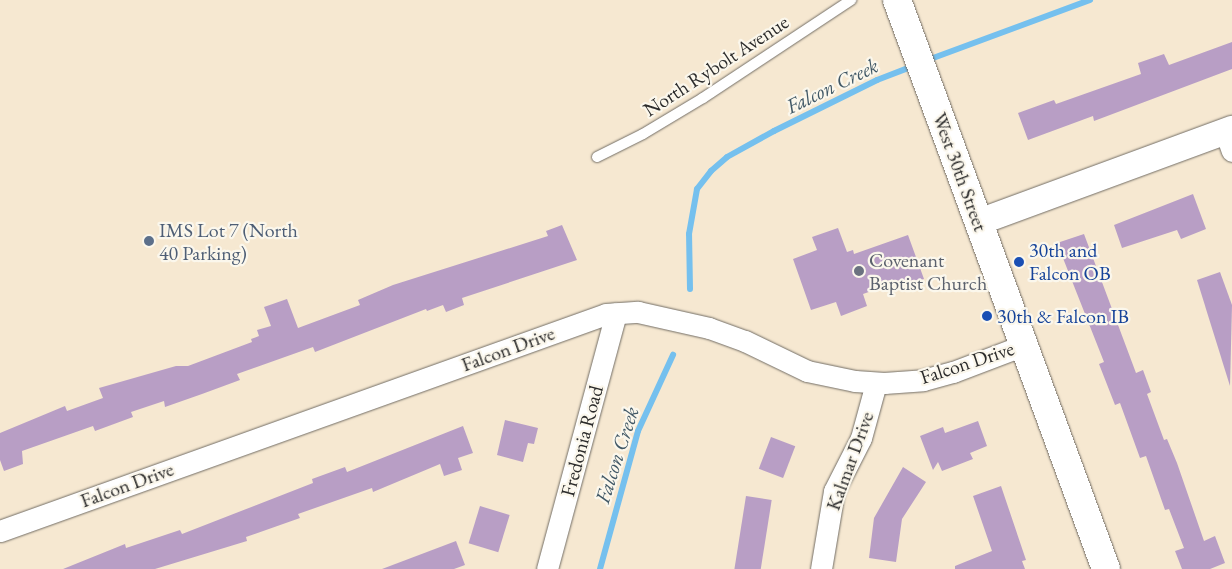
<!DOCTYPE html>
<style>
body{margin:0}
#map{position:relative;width:1232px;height:569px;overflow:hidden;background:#f6e8d1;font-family:"EB Garamond",serif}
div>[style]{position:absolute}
.stream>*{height:6px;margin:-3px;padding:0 3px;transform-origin:3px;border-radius:3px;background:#75c0ee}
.building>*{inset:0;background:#b89ec5;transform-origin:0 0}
.roads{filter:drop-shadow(0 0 1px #726d65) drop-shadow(0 0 1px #726d65)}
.service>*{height:10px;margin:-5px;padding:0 5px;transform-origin:5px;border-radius:5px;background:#fff}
.minor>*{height:21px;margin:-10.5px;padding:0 10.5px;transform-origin:10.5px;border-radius:10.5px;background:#fff}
.tertiary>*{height:26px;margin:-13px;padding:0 13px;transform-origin:13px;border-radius:13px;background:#fff}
.secondary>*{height:28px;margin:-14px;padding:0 14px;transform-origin:14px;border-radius:14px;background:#fff}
.dots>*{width:14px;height:14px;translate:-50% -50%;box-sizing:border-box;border:2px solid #fbf7ec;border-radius:50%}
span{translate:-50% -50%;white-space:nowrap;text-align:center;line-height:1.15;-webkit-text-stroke:4.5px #fbf7ec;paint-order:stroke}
.street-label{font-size:20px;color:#2b2b2b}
.service-label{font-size:20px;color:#4e5e75}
.left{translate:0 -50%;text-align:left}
.transit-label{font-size:20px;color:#164399}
.worship-label{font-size:20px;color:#5b616d}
.water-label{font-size:21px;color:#415866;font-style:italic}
</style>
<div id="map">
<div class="stream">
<div style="left:925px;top:61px;width:176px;rotate:-20.3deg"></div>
<div style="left:690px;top:289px;width:55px;rotate:-91deg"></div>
<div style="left:689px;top:234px;width:46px;rotate:-79.9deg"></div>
<div style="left:697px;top:189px;width:23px;rotate:-52deg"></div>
<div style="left:711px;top:171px;width:21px;rotate:-41deg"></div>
<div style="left:727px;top:157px;width:54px;rotate:-29deg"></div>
<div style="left:774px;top:131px;width:115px;rotate:-26.3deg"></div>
<div style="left:877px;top:80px;width:40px;rotate:-21deg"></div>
<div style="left:600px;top:569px;width:143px;rotate:-74.6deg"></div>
<div style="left:638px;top:431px;width:84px;rotate:-65.3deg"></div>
</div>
<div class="building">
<div style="clip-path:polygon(1232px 42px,1232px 69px,1094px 121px,1093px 116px,1028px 140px,1018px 113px,1054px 100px,1056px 104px,1141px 74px,1138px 63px,1164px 54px,1169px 65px)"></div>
<div style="clip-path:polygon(1193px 194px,1206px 229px,1181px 239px,1177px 230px,1122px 248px,1114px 225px)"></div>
<div style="clip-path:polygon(562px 225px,577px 260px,462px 298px,464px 305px,446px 312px,443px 305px,427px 311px,426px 309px,315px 352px,313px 347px,237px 374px,240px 380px,202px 394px,165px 407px,164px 401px,131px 412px,133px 417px,95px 431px,93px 426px,22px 451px,23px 464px,4px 471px,0 460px,0 433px,65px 406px,67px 411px,103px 398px,99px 388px,176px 366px,188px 366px,252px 342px,251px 339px,259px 336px,257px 330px,271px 326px,264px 307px,287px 299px,298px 328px,360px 305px,358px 300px,393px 285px,548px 236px,546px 231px)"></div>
<div style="clip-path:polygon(838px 228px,847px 252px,853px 250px,854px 254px,908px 235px,924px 279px,905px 285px,903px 280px,863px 294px,867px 306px,841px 316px,836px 302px,811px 310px,793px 259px,817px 250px,812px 237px)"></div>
<div style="clip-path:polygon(1084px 234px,1136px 373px,1143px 370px,1151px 392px,1147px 394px,1164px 440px,1167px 439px,1177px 463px,1204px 541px,1215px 536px,1225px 563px,1210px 569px,1182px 569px,1175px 551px,1184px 548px,1169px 509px,1165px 510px,1146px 456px,1140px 458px,1120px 403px,1115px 405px,1099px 364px,1104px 362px,1057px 243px)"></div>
<div style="clip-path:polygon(1220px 272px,1232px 305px,1230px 386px,1197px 280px)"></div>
<div style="clip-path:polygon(505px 420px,538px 428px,534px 444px,528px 443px,523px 462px,497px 455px)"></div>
<div style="clip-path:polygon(978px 421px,987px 446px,970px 453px,973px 459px,942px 471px,938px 462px,933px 470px,920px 436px,943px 427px,945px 433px)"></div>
<div style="clip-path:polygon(463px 426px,473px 453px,458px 458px,462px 470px,444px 476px,440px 464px,373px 492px,372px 488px,298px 514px,300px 518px,246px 537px,247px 541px,155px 569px,63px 569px,125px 544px,126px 548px,180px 530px,182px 534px,313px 483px,312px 479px,345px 467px,347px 472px)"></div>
<div style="left:771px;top:437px;width:26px;height:34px;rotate:21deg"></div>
<div style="clip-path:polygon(903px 467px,926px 482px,902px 519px,896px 562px,869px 558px,874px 518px)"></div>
<div style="clip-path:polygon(1001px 486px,1026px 560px,1022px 561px,1025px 569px,955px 569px,955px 566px,992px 551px,973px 496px)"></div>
<div style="left:746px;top:496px;width:26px;height:74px;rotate:9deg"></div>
<div style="left:480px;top:506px;width:31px;height:39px;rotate:17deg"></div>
<div style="clip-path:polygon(456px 541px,465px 565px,454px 569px,382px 569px)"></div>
</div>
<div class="roads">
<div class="service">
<div style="left:597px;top:157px;width:51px;rotate:-26.6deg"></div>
<div style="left:643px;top:134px;width:70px;rotate:-31deg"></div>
<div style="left:703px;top:98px;width:178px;rotate:-33.5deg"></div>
</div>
<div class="minor">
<div style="left:1225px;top:131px;width:21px;rotate:71deg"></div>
<div style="left:0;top:531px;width:644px;rotate:-19.7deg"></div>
<div style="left:606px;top:314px;width:32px;rotate:-4deg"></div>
<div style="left:638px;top:312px;width:73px;rotate:12.7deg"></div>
<div style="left:709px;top:328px;width:38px;rotate:20deg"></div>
<div style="left:745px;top:341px;width:69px;rotate:25.8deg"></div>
<div style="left:807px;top:371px;width:49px;rotate:11.8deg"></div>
<div style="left:855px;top:381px;width:29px;rotate:4deg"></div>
<div style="left:884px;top:383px;width:39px;rotate:-4deg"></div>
<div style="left:923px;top:380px;width:31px;rotate:-15deg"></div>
<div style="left:953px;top:372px;width:76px;rotate:-20.8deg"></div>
<div style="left:547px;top:569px;width:265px;rotate:-74.9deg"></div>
<div style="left:821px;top:569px;width:79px;rotate:-80.5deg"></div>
<div style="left:834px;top:491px;width:59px;rotate:-63deg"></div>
<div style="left:861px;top:438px;width:57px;rotate:-74.7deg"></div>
</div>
<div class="tertiary">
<div style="left:979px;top:222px;width:270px;rotate:-20.2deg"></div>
</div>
<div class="secondary">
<div style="left:897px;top:0;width:606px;rotate:69.83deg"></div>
</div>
</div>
<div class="dots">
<div style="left:149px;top:241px;background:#5c6f8a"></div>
<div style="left:1019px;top:262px;background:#1a4fb4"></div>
<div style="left:859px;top:271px;background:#6b7280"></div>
<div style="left:987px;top:316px;background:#1a4fb4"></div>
</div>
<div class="street-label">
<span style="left:716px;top:66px;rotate:-33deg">North Rybolt Avenue</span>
<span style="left:960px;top:172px;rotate:70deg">West 30th Street</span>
<span style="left:508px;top:349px;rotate:-20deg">Falcon Drive</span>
<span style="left:967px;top:363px;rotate:-18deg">Falcon Drive</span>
<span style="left:582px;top:441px;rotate:-75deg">Fredonia Road</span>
<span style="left:850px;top:461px;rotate:-70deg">Kalmar Drive</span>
<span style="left:127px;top:485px;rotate:-20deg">Falcon Drive</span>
</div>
<div class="service-label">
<span class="left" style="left:159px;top:242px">IMS Lot 7 (North<br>40 Parking)</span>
</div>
<div class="transit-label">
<span class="left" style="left:1029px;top:262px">30th and<br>Falcon OB</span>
<span class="left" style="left:997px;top:316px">30th &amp; Falcon IB</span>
</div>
<div class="worship-label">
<span class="left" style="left:869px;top:272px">Covenant<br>Baptist Church</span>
</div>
<div class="water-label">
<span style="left:832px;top:86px;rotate:-26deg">Falcon Creek</span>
<span style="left:617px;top:455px;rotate:-72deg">Falcon Creek</span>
</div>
</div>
